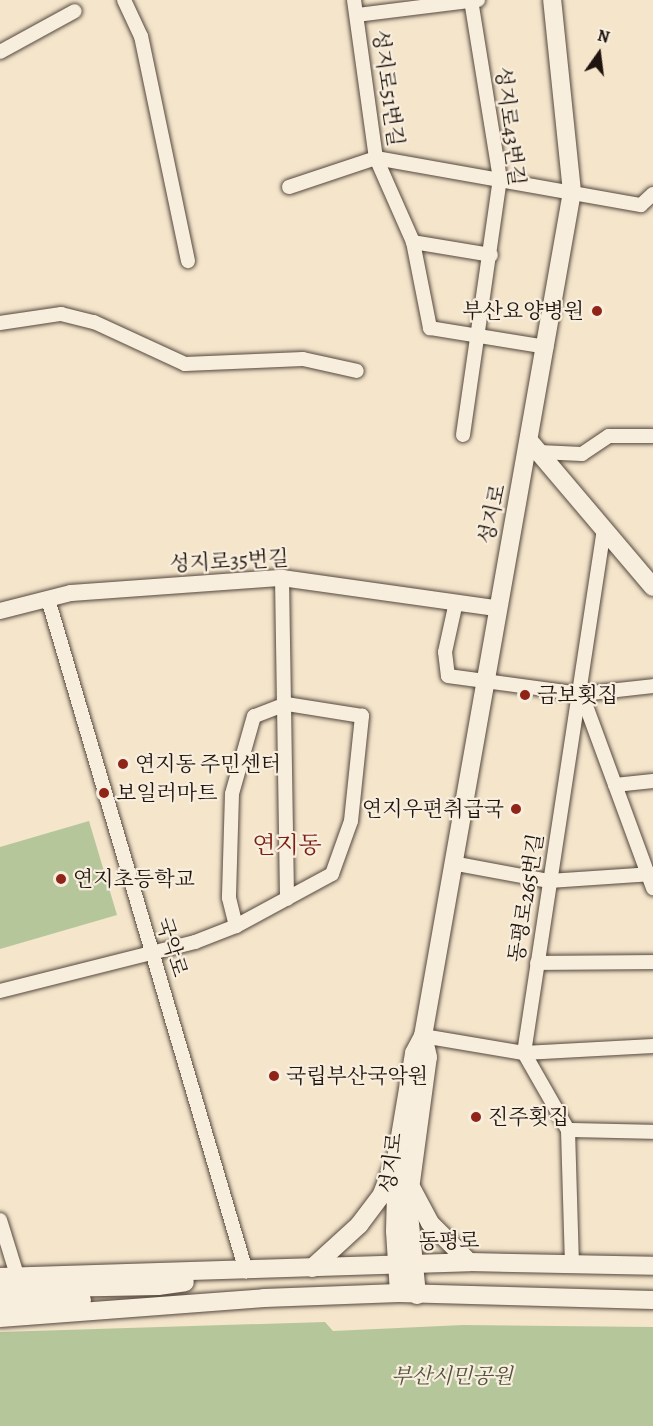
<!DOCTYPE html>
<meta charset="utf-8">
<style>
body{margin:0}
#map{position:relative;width:653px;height:1426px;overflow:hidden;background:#f4e5cb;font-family:Alegreya,"Noto Serif KR",serif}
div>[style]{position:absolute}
.green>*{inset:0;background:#b6c69b}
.roads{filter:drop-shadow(0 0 2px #55483e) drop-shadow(0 0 2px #55483e)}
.minor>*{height:14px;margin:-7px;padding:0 7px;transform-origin:7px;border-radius:7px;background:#f8eedd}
.tertiary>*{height:16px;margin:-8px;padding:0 8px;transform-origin:8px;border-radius:8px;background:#f8eedd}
.secondary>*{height:18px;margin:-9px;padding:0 9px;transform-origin:9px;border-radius:9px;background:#f8eedd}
.dots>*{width:16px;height:16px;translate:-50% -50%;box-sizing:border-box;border:3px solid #f8eedd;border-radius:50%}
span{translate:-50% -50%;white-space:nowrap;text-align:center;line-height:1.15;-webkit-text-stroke:4.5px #f8eedd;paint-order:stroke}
.street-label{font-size:21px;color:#20140f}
.poi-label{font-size:21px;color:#20140f}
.right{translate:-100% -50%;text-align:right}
.left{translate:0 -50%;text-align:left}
.park-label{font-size:21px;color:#545240;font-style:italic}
.quarter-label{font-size:24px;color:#7a1f14}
.north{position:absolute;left:569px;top:24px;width:60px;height:60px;-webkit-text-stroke:4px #f8eedd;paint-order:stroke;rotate:14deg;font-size:16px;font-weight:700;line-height:24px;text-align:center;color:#20140f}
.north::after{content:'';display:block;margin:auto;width:21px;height:27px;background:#20140f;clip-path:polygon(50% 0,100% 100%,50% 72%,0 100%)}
</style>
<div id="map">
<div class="green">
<div style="clip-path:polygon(89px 821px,117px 915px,0 949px,0 847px)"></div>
<div style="clip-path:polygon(325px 1322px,333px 1331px,463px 1325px,653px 1327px,653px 1426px,0 1426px,0 1332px)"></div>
</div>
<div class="roads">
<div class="minor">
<div style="left:124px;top:0;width:40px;rotate:65deg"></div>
<div style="left:141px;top:36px;width:230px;rotate:78.2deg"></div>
<div style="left:354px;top:0;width:160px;rotate:82.1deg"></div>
<div style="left:376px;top:158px;width:92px;rotate:66.2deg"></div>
<div style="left:413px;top:242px;width:88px;rotate:78.8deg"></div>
<div style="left:430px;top:328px;width:118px;rotate:9.3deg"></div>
<div style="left:357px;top:15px;width:122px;rotate:-7.1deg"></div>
<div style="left:0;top:52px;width:85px;rotate:-28.7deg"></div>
<div style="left:289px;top:187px;width:92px;rotate:-18.4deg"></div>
<div style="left:376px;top:158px;width:269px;rotate:10.1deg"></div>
<div style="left:641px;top:205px;width:16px;rotate:-43deg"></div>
<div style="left:413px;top:242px;width:79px;rotate:9.5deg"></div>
<div style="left:0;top:323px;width:62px;rotate:-8.4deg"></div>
<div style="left:61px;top:314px;width:34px;rotate:14deg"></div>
<div style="left:94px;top:322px;width:100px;rotate:24.8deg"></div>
<div style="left:185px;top:364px;width:118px;rotate:-2.4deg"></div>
<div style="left:303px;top:359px;width:55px;rotate:12.5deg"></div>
<div style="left:463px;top:435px;width:259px;rotate:-81.8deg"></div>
<div style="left:500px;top:179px;width:181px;rotate:-99.2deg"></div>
<div style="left:539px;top:452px;width:43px;rotate:2.7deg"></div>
<div style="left:582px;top:454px;width:32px;rotate:-34deg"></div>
<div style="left:609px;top:436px;width:44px"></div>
<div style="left:282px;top:578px;width:321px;rotate:89.1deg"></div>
<div style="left:48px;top:599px;width:701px;rotate:73.58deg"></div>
<div style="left:456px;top:602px;width:51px;rotate:102.4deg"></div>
<div style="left:445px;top:652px;width:24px;rotate:83deg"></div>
<div style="left:448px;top:676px;width:135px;rotate:7.7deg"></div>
<div style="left:582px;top:694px;width:71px;rotate:-6.4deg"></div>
<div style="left:582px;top:695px;width:206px;rotate:69.8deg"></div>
<div style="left:615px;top:785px;width:38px;rotate:-6deg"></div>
<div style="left:452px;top:863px;width:99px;rotate:10.5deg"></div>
<div style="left:549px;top:881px;width:104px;rotate:-3.9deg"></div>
<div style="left:537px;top:963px;width:116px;rotate:-0.5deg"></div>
<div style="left:0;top:991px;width:201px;rotate:-14.1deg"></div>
<div style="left:195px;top:942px;width:44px;rotate:-21.3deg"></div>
<div style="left:236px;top:926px;width:109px;rotate:-28.4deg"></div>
<div style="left:332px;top:874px;width:56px;rotate:-70.3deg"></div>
<div style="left:351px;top:821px;width:106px;rotate:-84deg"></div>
<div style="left:362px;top:716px;width:77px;rotate:-171deg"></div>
<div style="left:286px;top:704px;width:34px;rotate:159deg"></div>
<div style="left:254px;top:716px;width:81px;rotate:105.8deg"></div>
<div style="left:232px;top:794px;width:104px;rotate:91.7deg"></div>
<div style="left:229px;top:898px;width:29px;rotate:76deg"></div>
<div style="left:423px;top:1036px;width:102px;rotate:9.6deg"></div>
<div style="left:524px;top:1053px;width:129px;rotate:-3.1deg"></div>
<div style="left:568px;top:1130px;width:85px;rotate:1.3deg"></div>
<div style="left:0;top:1220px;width:58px;rotate:72.8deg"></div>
<div style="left:572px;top:1265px;width:135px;rotate:-91.7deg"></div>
<div style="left:568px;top:1130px;width:89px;rotate:-119.7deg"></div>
<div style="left:524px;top:1053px;width:530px;rotate:-81.32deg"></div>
</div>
<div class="tertiary">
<div style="left:0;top:611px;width:73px;rotate:-14.2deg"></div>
<div style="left:71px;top:593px;width:212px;rotate:-4.1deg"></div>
<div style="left:282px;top:578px;width:216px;rotate:8deg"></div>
</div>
<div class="secondary">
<div style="left:530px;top:442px;width:190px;rotate:49.7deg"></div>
<div style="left:412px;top:1189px;width:38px;rotate:62deg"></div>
<div style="left:430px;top:1223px;width:55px;rotate:45deg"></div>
<div style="left:312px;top:1268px;width:64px;rotate:-42.5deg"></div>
<div style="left:359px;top:1225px;width:39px;rotate:-53deg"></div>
<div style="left:382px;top:1194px;width:26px;rotate:-69deg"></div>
<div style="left:0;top:1277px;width:469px;rotate:-1.8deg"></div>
<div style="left:469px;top:1262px;width:184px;rotate:1.2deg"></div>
<div style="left:0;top:1289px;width:158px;rotate:-1.1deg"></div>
<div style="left:158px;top:1286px;width:27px;rotate:-8deg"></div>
<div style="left:399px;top:1293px;width:62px;rotate:-93.7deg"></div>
<div style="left:395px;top:1231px;width:77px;rotate:-88.5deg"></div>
<div style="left:397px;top:1154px;width:102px;rotate:-80.4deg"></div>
<div style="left:414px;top:1053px;width:19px;rotate:-62deg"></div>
<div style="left:423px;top:1036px;width:857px;rotate:-79.99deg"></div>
<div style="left:572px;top:192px;width:193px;rotate:-95.9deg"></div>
<div style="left:417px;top:1295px;width:91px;rotate:-95.6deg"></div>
<div style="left:408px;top:1204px;width:148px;rotate:-82.3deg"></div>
<div style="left:428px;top:1057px;width:22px;rotate:-103deg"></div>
<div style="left:0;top:1302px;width:82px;rotate:-1.4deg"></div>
<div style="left:0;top:1318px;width:265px;rotate:-4.3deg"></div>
<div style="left:264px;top:1298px;width:135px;rotate:-2.1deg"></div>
<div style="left:399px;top:1293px;width:254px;rotate:1.6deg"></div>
</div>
</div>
<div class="dots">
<div style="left:597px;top:311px;background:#8f2418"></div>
<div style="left:525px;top:695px;background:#8f2418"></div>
<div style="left:123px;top:764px;background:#8f2418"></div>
<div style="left:104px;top:793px;background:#8f2418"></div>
<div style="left:516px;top:809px;background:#8f2418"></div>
<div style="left:61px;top:879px;background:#8f2418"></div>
<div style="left:274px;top:1076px;background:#8f2418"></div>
<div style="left:476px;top:1117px;background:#8f2418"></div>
</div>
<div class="street-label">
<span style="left:388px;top:88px;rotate:82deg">성지로51번길</span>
<span style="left:510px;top:126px;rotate:83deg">성지로43번길</span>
<span style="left:492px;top:514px;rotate:-78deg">성지로</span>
<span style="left:229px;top:561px;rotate:-3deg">성지로35번길</span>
<span style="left:526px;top:898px;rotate:-81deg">동평로265번길</span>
<span style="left:172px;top:947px;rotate:73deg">국악로</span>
<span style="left:391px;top:1163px;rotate:-83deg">성지로</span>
<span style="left:449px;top:1241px;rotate:-1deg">동평로</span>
</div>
<div class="poi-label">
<span class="right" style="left:584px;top:311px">부산요양병원</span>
<span class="left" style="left:537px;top:695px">금보횟집</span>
<span class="left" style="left:135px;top:764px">연지동 주민센터</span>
<span class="left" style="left:116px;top:793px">보일러마트</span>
<span class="right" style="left:504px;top:809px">연지우편취급국</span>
<span class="left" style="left:73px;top:879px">연지초등학교</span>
<span class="left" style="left:286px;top:1076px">국립부산국악원</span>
<span class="left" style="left:488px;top:1117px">진주횟집</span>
</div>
<div class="park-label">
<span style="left:452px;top:1376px">부산시민공원</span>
</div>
<div class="quarter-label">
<span style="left:287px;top:846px">연지동</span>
</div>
<div class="north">N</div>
</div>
